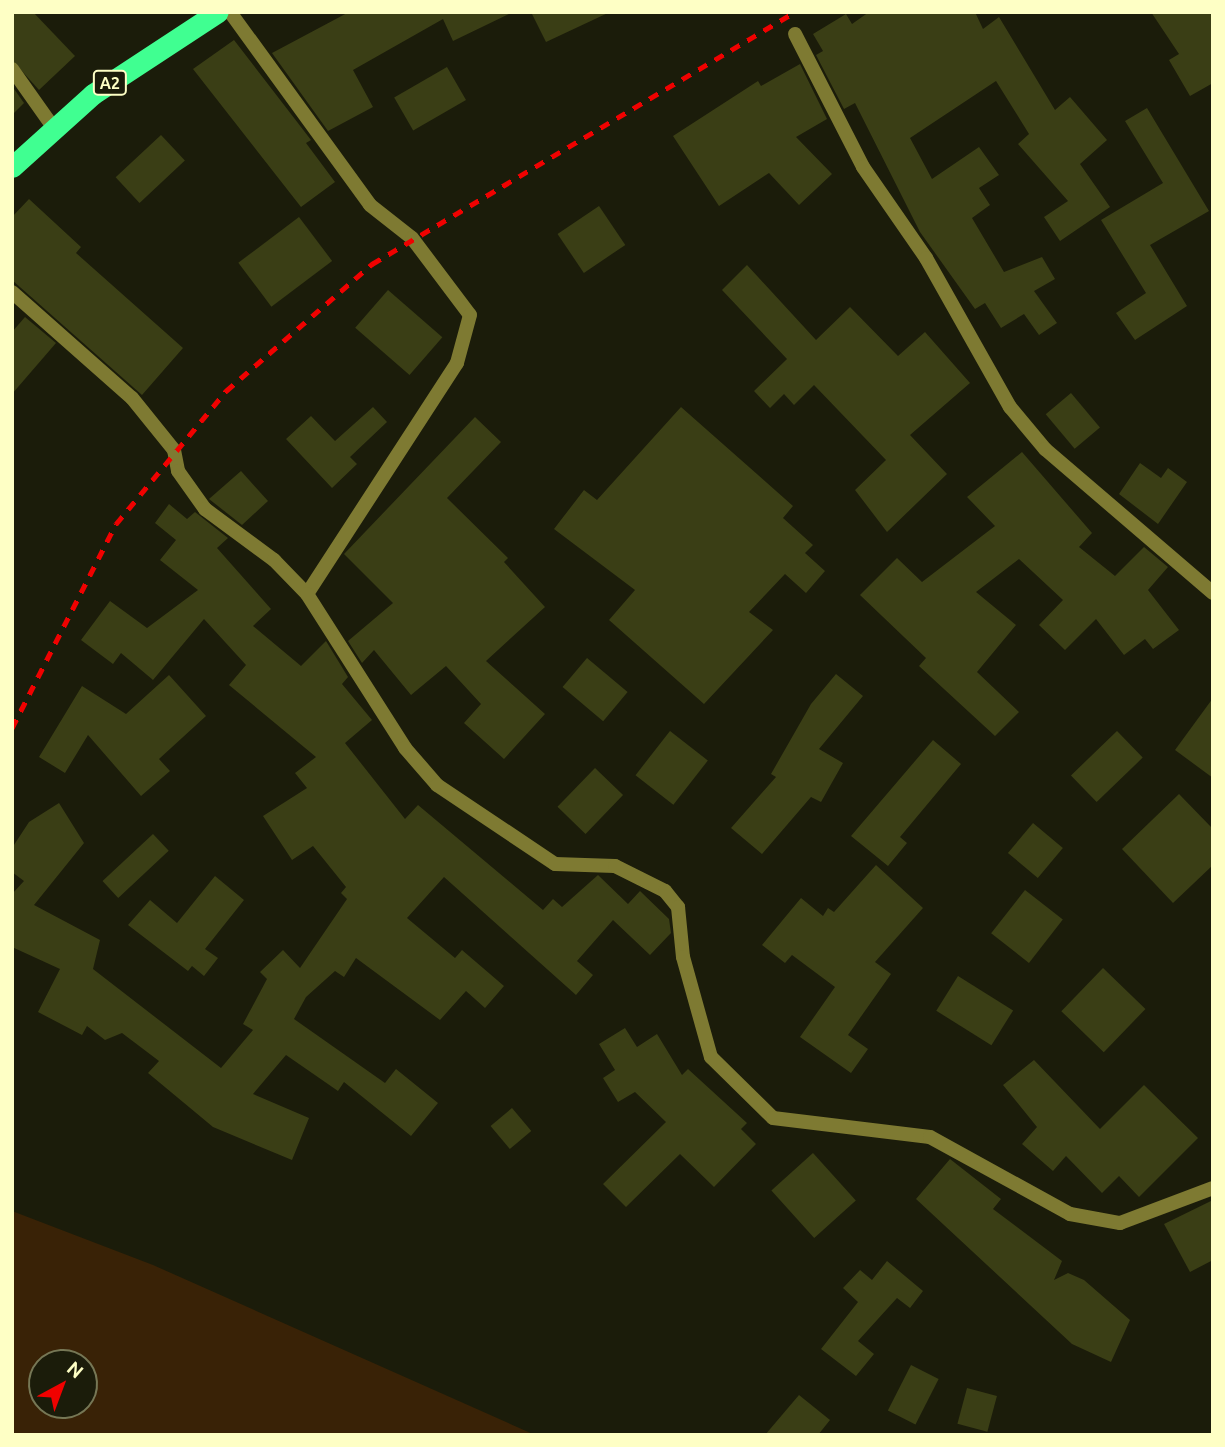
<!DOCTYPE html>
<style>
body{margin:0}
#map{position:relative;width:1225px;height:1447px;overflow:hidden;background:#1b1c0a;font-family:Ubuntu,sans-serif}
div>[style]{position:absolute}
.water>*{inset:0;background:#392206}
.building>*{inset:0;background:#3a3e15;transform-origin:0 0}
.street>*{height:14px;margin:-7px;padding:0 7px;transform-origin:7px;border-radius:7px;background:#7e7a32}
.highway>*{height:21px;margin:-10.5px;padding:0 10.5px;transform-origin:10.5px;border-radius:10.5px;background:#40ff91}
.rail>*{height:5px;margin-top:-2.5px;transform-origin:0;background:repeating-linear-gradient(90deg,#f00100 0 10px,transparent 0 19px)}
span{translate:-50% -50%;white-space:nowrap;text-align:center;line-height:1.15;-webkit-text-stroke:6px #1b1c0a;paint-order:stroke}
.shield-label span{padding:2px 5px;background:#1b1c0a;border:2px solid;border-radius:5px;-webkit-text-stroke-width:0}
.shield-label{font-size:16px;color:#feffc5;font-weight:700}
.frame{position:absolute;inset:0;border:14px solid #feffc5;pointer-events:none}
.north{position:absolute;left:28px;top:1349px;width:70px;height:70px;box-sizing:border-box;background:#1b1c0a;border:2px solid #767755;border-radius:50%;rotate:41deg;font-size:19px;font-weight:700;line-height:28px;text-align:center;color:#feffc5}
.north::after{content:'';display:block;margin:auto;width:24px;height:32px;background:#f00100;clip-path:polygon(50% 0,100% 100%,50% 72%,0 100%)}
</style>
<div id="map">
<div class="water">
<div style="clip-path:polygon(evenodd,12px 1211px,153px 1265px,535px 1435px,12px 1435px,12px 1211px,42px 1363px,84px 1363px,84px 1405px,42px 1405px,42px 1363px)"></div>
</div>
<div class="building">
<div style="clip-path:polygon(12px 12px,33px 12px,75px 56px,39px 90px,12px 60px)"></div>
<div style="clip-path:polygon(349px 12px,513px 12px,453px 41px,443px 19px,353px 70px,373px 107px,328px 131px,272px 53px)"></div>
<div style="clip-path:polygon(531px 12px,610px 12px,546px 42px)"></div>
<div style="clip-path:polygon(869px 12px,975px 12px,983px 29px,999px 17px,1055px 110px,1070px 97px,1107px 140px,1080px 164px,1110px 207px,1060px 241px,1044px 217px,1068px 201px,1018px 144px,1029px 134px,996px 81px,910px 138px,932px 179px,979px 147px,999px 175px,979px 188px,990px 205px,972px 218px,1004px 272px,1042px 257px,1055px 279px,1034px 291px,1057px 323px,1039px 335px,1024px 314px,1001px 328px,985px 303px,975px 309px,920px 232px,855px 103px,844px 109px,816px 55px,823px 51px,813px 34px,846px 14px,852px 24px)"></div>
<div style="clip-path:polygon(1151px 12px,1213px 12px,1213px 83px,1190px 96px,1169px 60px,1179px 54px)"></div>
<div style="clip-path:polygon(234px 40px,311px 140px,306px 143px,335px 182px,301px 207px,193px 69px)"></div>
<div style="clip-path:polygon(800px 64px,827px 119px,796px 137px,832px 174px,799px 205px,769px 173px,719px 206px,673px 136px,758px 81px,761px 86px)"></div>
<div style="left:447px;top:67px;width:38px;height:61px;rotate:60deg"></div>
<div style="clip-path:polygon(12px 86px,24px 103px,12px 115px)"></div>
<div style="clip-path:polygon(1147px 108px,1209px 211px,1150px 245px,1187px 306px,1135px 340px,1116px 313px,1146px 293px,1101px 220px,1163px 183px,1125px 121px)"></div>
<div style="left:161px;top:135px;width:35px;height:62px;rotate:47deg"></div>
<div style="clip-path:polygon(29px 199px,81px 247px,76px 253px,183px 348px,142px 395px,12px 280px,12px 217px)"></div>
<div style="left:599px;top:206px;width:47px;height:50px;rotate:56deg"></div>
<div style="left:299px;top:217px;width:55px;height:76px;rotate:53deg"></div>
<div style="clip-path:polygon(747px 265px,816px 340px,850px 307px,898px 356px,925px 332px,970px 383px,910px 435px,947px 474px,887px 532px,855px 490px,886px 460px,814px 385px,794px 405px,784px 394px,770px 408px,754px 391px,787px 359px,722px 290px)"></div>
<div style="left:388px;top:290px;width:72px;height:50px;rotate:41deg"></div>
<div style="clip-path:polygon(25px 317px,56px 343px,12px 394px,12px 332px)"></div>
<div style="left:1071px;top:393px;width:45px;height:33px;rotate:50deg"></div>
<div style="clip-path:polygon(373px 407px,387px 422px,350px 457px,357px 464px,332px 488px,286px 439px,311px 416px,335px 441px)"></div>
<div style="clip-path:polygon(681px 407px,793px 506px,783px 518px,813px 545px,805px 553px,825px 571px,806px 593px,785px 574px,749px 612px,773px 630px,704px 704px,609px 620px,635px 590px,554px 529px,584px 490px,597px 500px)"></div>
<div style="clip-path:polygon(475px 417px,501px 442px,447px 498px,508px 558px,504px 562px,545px 607px,486px 661px,545px 714px,504px 759px,464px 723px,481px 704px,446px 666px,411px 695px,374px 650px,362px 663px,348px 641px,393px 603px,344px 554px)"></div>
<div style="clip-path:polygon(1022px 452px,1092px 533px,1079px 547px,1115px 576px,1144px 547px,1168px 567px,1148px 590px,1179px 630px,1153px 649px,1145px 639px,1124px 655px,1096px 619px,1065px 650px,1039px 625px,1063px 600px,1019px 559px,976px 592px,1016px 625px,977px 672px,1019px 712px,995px 736px,919px 666px,926px 658px,860px 595px,897px 558px,922px 582px,995px 526px,967px 497px)"></div>
<div style="clip-path:polygon(1140px 463px,1161px 478px,1168px 468px,1187px 482px,1158px 524px,1119px 494px)"></div>
<div style="clip-path:polygon(241px 471px,268px 501px,242px 525px,209px 499px)"></div>
<div style="clip-path:polygon(169px 504px,187px 519px,195px 512px,228px 538px,217px 548px,271px 609px,253px 626px,301px 666px,326px 641px,348px 677px,342px 684px,372px 720px,345px 743px,405px 819px,418px 805px,543px 910px,553px 899px,562px 907px,598px 875px,628px 904px,640px 891px,669px 919px,671px 933px,650px 955px,613px 920px,577px 961px,593px 975px,576px 995px,444px 877px,407px 918px,455px 958px,462px 950px,504px 986px,485px 1008px,466px 991px,440px 1020px,356px 958px,344px 977px,335px 971px,306px 997px,294px 1019px,385px 1083px,396px 1069px,438px 1103px,411px 1136px,344px 1082px,338px 1091px,286px 1055px,253px 1094px,309px 1118px,292px 1160px,213px 1127px,148px 1073px,159px 1061px,122px 1033px,105px 1040px,87px 1026px,82px 1035px,38px 1012px,60px 969px,12px 947px,12px 894px,24px 881px,12px 872px,12px 848px,29px 822px,59px 803px,84px 843px,34px 905px,100px 940px,93px 969px,221px 1068px,253px 1030px,243px 1024px,267px 979px,260px 972px,283px 950px,300px 968px,347px 899px,341px 893px,346px 887px,313px 846px,292px 860px,263px 816px,307px 788px,295px 773px,316px 757px,229px 685px,246px 665px,204px 619px,153px 680px,121px 653px,113px 664px,81px 640px,110px 601px,147px 628px,198px 590px,160px 560px,176px 540px,155px 523px)"></div>
<div style="left:587px;top:658px;width:53px;height:38px;rotate:40deg"></div>
<div style="clip-path:polygon(836px 674px,863px 696px,819px 749px,843px 763px,821px 802px,811px 797px,762px 854px,731px 828px,776px 777px,771px 774px,811px 704px)"></div>
<div style="clip-path:polygon(169px 675px,206px 716px,159px 759px,170px 771px,141px 796px,88px 735px,65px 773px,39px 757px,82px 686px,126px 714px)"></div>
<div style="clip-path:polygon(1213px 698px,1213px 778px,1175px 750px)"></div>
<div style="left:670px;top:731px;width:48px;height:56px;rotate:38deg"></div>
<div style="left:1117px;top:731px;width:37px;height:64px;rotate:46deg"></div>
<div style="clip-path:polygon(933px 740px,961px 764px,900px 837px,907px 843px,888px 866px,851px 836px)"></div>
<div style="left:595px;top:768px;width:39px;height:54px;rotate:44deg"></div>
<div style="clip-path:polygon(1179px 794px,1213px 829px,1213px 865px,1173px 903px,1122px 849px)"></div>
<div style="left:1033px;top:823px;width:39px;height:39px;rotate:40deg"></div>
<div style="left:153px;top:834px;width:23px;height:69px;rotate:47deg"></div>
<div style="clip-path:polygon(876px 865px,923px 908px,875px 962px,891px 974px,848px 1035px,868px 1049px,851px 1073px,800px 1037px,835px 987px,792px 955px,785px 963px,762px 945px,801px 898px,823px 916px,828px 908px,834px 912px)"></div>
<div style="clip-path:polygon(215px 876px,244px 900px,205px 949px,218px 958px,204px 976px,192px 966px,188px 971px,128px 925px,150px 900px,177px 923px)"></div>
<div style="left:1025px;top:890px;width:48px;height:55px;rotate:38deg"></div>
<div style="left:1103px;top:968px;width:59px;height:60px;rotate:44deg"></div>
<div style="left:958px;top:976px;width:65px;height:41px;rotate:32deg"></div>
<div style="clip-path:polygon(625px 1028px,637px 1047px,657px 1034px,682px 1075px,688px 1069px,747px 1123px,741px 1129px,756px 1144px,714px 1187px,680px 1154px,626px 1207px,603px 1184px,666px 1122px,635px 1092px,618px 1102px,603px 1078px,615px 1070px,599px 1044px)"></div>
<div style="clip-path:polygon(1034px 1060px,1100px 1129px,1144px 1085px,1198px 1138px,1139px 1197px,1119px 1176px,1102px 1193px,1066px 1156px,1053px 1171px,1022px 1144px,1037px 1127px,1003px 1085px)"></div>
<div style="left:512px;top:1108px;width:30px;height:28px;rotate:50deg"></div>
<div style="left:813px;top:1153px;width:64px;height:56px;rotate:48deg"></div>
<div style="clip-path:polygon(950px 1159px,1001px 1199px,993px 1209px,1062px 1261px,1054px 1280px,1068px 1273px,1084px 1280px,1130px 1320px,1111px 1362px,1072px 1344px,916px 1199px)"></div>
<div style="clip-path:polygon(1213px 1200px,1213px 1260px,1190px 1272px,1164px 1224px)"></div>
<div style="clip-path:polygon(887px 1261px,923px 1291px,910px 1308px,897px 1298px,858px 1341px,874px 1354px,856px 1376px,821px 1349px,858px 1302px,843px 1288px,860px 1270px,872px 1280px)"></div>
<div style="left:911px;top:1365px;width:31px;height:51px;rotate:27deg"></div>
<div style="left:967px;top:1388px;width:31px;height:37px;rotate:15deg"></div>
<div style="clip-path:polygon(799px 1395px,830px 1420px,818px 1435px,765px 1435px)"></div>
</div>
<div class="street">
<div style="left:230px;top:12px;width:238px;rotate:54deg"></div>
<div style="left:370px;top:205px;width:53px;rotate:38.2deg"></div>
<div style="left:412px;top:238px;width:96px;rotate:53deg"></div>
<div style="left:470px;top:315px;width:50px;rotate:105.2deg"></div>
<div style="left:457px;top:363px;width:275px;rotate:123deg"></div>
<div style="left:795px;top:34px;width:149px;rotate:62.9deg"></div>
<div style="left:863px;top:167px;width:111px;rotate:55.3deg"></div>
<div style="left:926px;top:258px;width:171px;rotate:60.6deg"></div>
<div style="left:1010px;top:407px;width:55px;rotate:50.2deg"></div>
<div style="left:1045px;top:449px;width:221px;rotate:40.6deg"></div>
<div style="left:12px;top:69px;width:71px;rotate:54.7deg"></div>
<div style="left:12px;top:292px;width:160px;rotate:41.5deg"></div>
<div style="left:132px;top:398px;width:67px;rotate:51.1deg"></div>
<div style="left:174px;top:450px;width:21px;rotate:79deg"></div>
<div style="left:178px;top:471px;width:47px;rotate:54.6deg"></div>
<div style="left:205px;top:509px;width:86px;rotate:36.5deg"></div>
<div style="left:274px;top:560px;width:47px;rotate:45.9deg"></div>
<div style="left:307px;top:594px;width:183px;rotate:57.5deg"></div>
<div style="left:405px;top:748px;width:49px;rotate:49.1deg"></div>
<div style="left:437px;top:785px;width:142px;rotate:33.8deg"></div>
<div style="left:555px;top:864px;width:60px;rotate:1.9deg"></div>
<div style="left:615px;top:866px;width:56px;rotate:26.6deg"></div>
<div style="left:665px;top:891px;width:21px;rotate:51deg"></div>
<div style="left:678px;top:907px;width:50px;rotate:84.3deg"></div>
<div style="left:683px;top:957px;width:104px;rotate:74.4deg"></div>
<div style="left:711px;top:1057px;width:87px;rotate:44.5deg"></div>
<div style="left:773px;top:1118px;width:158px;rotate:6.9deg"></div>
<div style="left:930px;top:1137px;width:160px;rotate:28.8deg"></div>
<div style="left:1070px;top:1214px;width:51px;rotate:10.2deg"></div>
<div style="left:1120px;top:1223px;width:99px;rotate:-20.6deg"></div>
</div>
<div class="highway">
<div style="left:12px;top:167px;width:109px;rotate:-42deg"></div>
<div style="left:93px;top:94px;width:149px;rotate:-33.3deg"></div>
</div>
<div class="rail">
<div style="left:12px;top:728px;width:229px;rotate:-63deg"></div>
<div style="left:116px;top:524px;width:173px;rotate:-50.4deg"></div>
<div style="left:226px;top:391px;width:194px;rotate:-41deg"></div>
<div style="left:372px;top:264px;width:492px;rotate:-30.8deg"></div>
</div>
<div class="shield-label">
<span style="left:110px;top:83px">A2</span>
</div>
<div class="frame"></div>
<div class="north">N</div>
</div>
